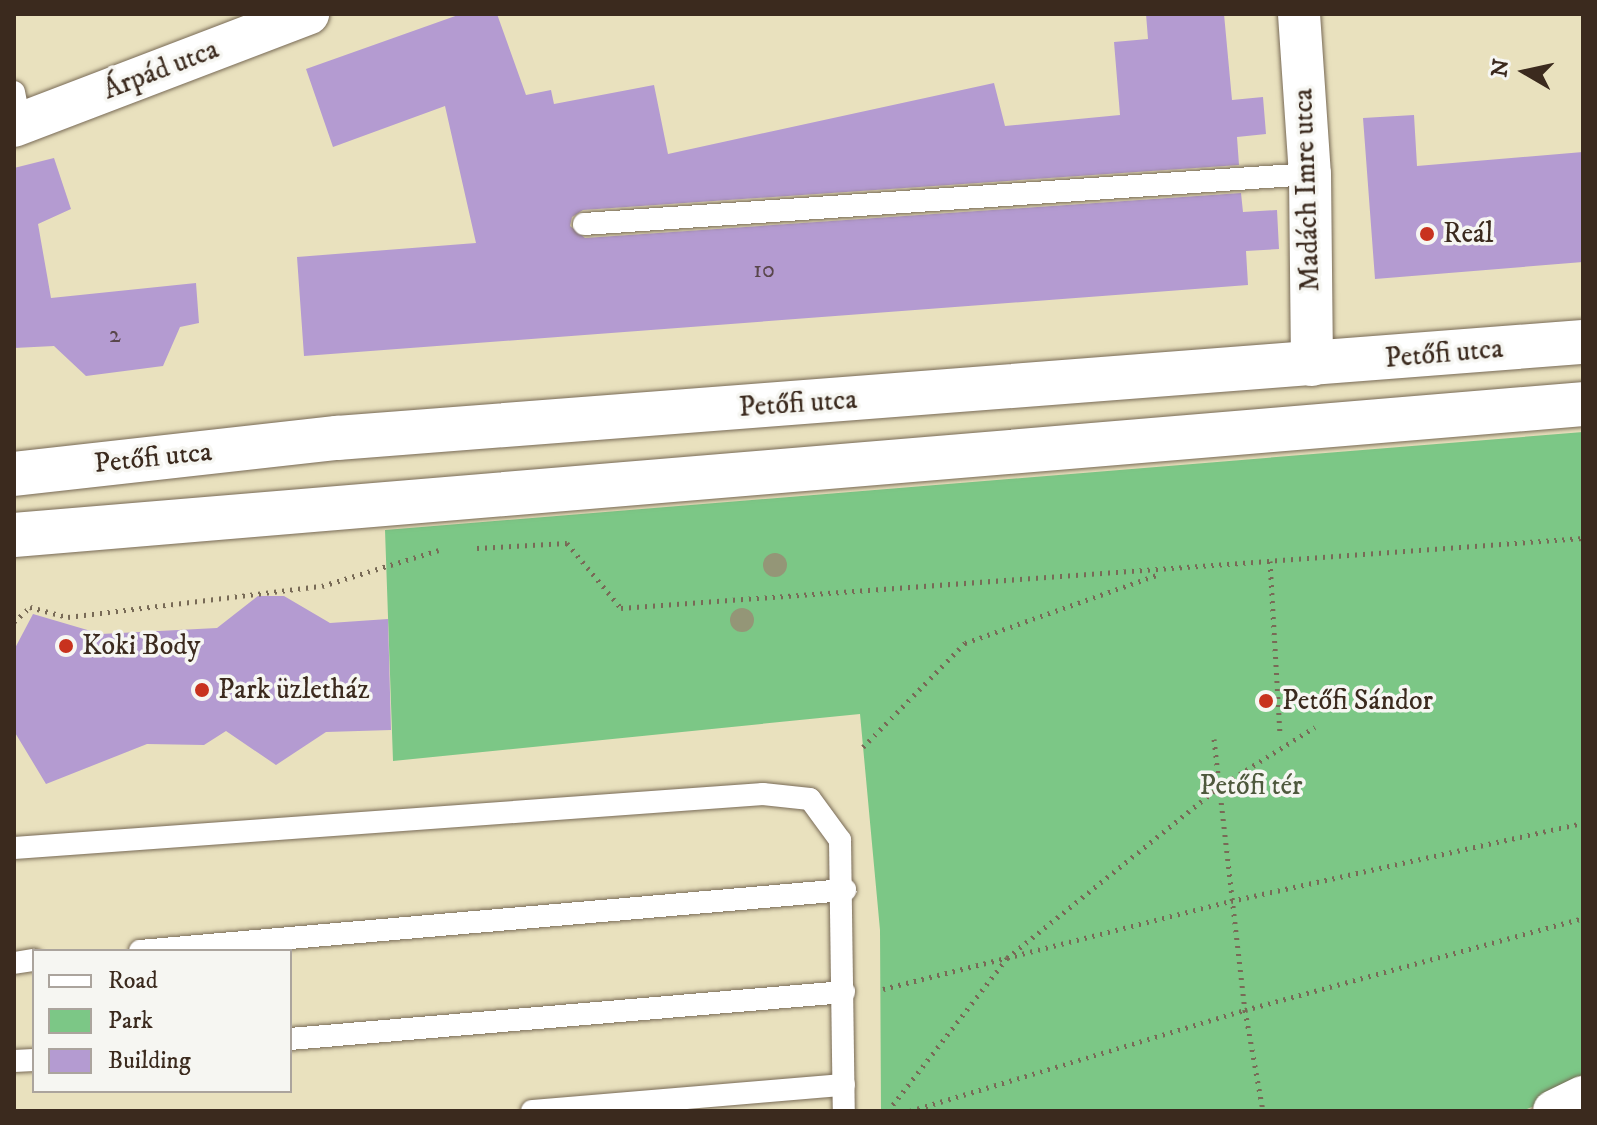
<!DOCTYPE html>
<meta charset="utf-8">
<style>
body{margin:0}
#map{position:relative;width:1597px;height:1125px;overflow:hidden;background:#e9e1be;font-family:"IM FELL DW Pica",serif}
div>[style]{position:absolute}
.green>*{inset:0;background:#7cc786}
.building>*{inset:0;background:#b49bd1}
.path>*{height:5px;margin-top:-2.5px;transform-origin:0;background:repeating-linear-gradient(90deg,#786a56 0 2px,transparent 0 8px)}
.roads{filter:drop-shadow(0 0 2px #786a56) drop-shadow(0 0 2px #786a56)}
.lane>*{height:22px;margin:-11px;padding:0 11px;transform-origin:11px;border-radius:11px;background:#fff}
.street>*{height:42px;margin:-21px;padding:0 21px;transform-origin:21px;border-radius:21px;background:#fff}
.secondary>*{height:44px;margin:-22px;padding:0 22px;transform-origin:22px;border-radius:22px;background:#fff}
.trees>*{width:24px;height:24px;margin:-12px;border-radius:50%;background:#949677}
.dots>*{width:22px;height:22px;translate:-50% -50%;box-sizing:border-box;border:4px solid #f6f6f2;border-radius:50%}
span{translate:-50% -50%;white-space:nowrap;text-align:center;line-height:1.15;-webkit-text-stroke:7px #f6f6f2;paint-order:stroke}
.number-label{font-size:24px;color:#59464b}
.number-label span{-webkit-text-stroke-width:0}
.street-label{font-size:28px;color:#3b2a1e}
.poi-label{font-size:28px;color:#3b2a1e}
.left{translate:0 -50%;text-align:left}
.park-label{font-size:28px;color:#4e593d}
.frame{position:absolute;inset:0;border:16px solid #3b2a1e;pointer-events:none}
.legend{position:absolute;left:32px;top:949px;width:260px;height:144px;box-sizing:border-box;background:#f6f6f2;border:2px solid #aba49d;margin:0;padding:10px 14px;list-style:none;font-size:24px;color:#3b2a1e}
.legend li{display:flex;align-items:center;gap:16px;height:40px}
.legend b{width:40px;border:2px solid #aba49d}
.north{position:absolute;left:1485px;top:32px;width:80px;height:80px;-webkit-text-stroke:6px #f6f6f2;paint-order:stroke;rotate:279deg;font-size:22px;font-weight:700;line-height:32px;text-align:center;color:#3b2a1e}
.north::after{content:'';display:block;margin:auto;width:28px;height:36px;background:#3b2a1e;clip-path:polygon(50% 0,100% 100%,50% 72%,0 100%)}
</style>
<div id="map">
<div class="green">
<div style="clip-path:polygon(1583px 432px,1583px 1086px,1522px 1111px,881px 1111px,880px 930px,860px 714px,393px 761px,385px 530px)"></div>
</div>
<div class="building">
<div style="clip-path:polygon(461px 14px,497px 14px,526px 95px,551px 90px,554px 104px,654px 85px,668px 154px,994px 83px,1005px 126px,1120px 115px,1114px 42px,1148px 39px,1146px 14px,1224px 14px,1232px 100px,1263px 97px,1266px 134px,1237px 137px,1239px 165px,583px 210px,572px 217px,570px 226px,585px 238px,1241px 193px,1243px 212px,1277px 210px,1279px 249px,1246px 251px,1248px 285px,304px 356px,297px 257px,476px 243px,445px 106px,333px 147px,306px 69px)"></div>
<div style="clip-path:polygon(1414px 115px,1417px 166px,1583px 152px,1583px 262px,1375px 279px,1363px 118px)"></div>
<div style="clip-path:polygon(54px 158px,71px 209px,38px 224px,51px 298px,196px 283px,199px 323px,180px 327px,163px 366px,86px 376px,54px 346px,14px 348px,14px 168px)"></div>
<div style="clip-path:polygon(258px 596px,284px 596px,330px 623px,388px 619px,391px 730px,326px 732px,276px 765px,226px 731px,204px 745px,147px 744px,46px 784px,14px 731px,14px 650px,33px 614px,101px 634px,217px 628px)"></div>
</div>
<div class="path">
<div style="left:477px;top:548px;width:90px;rotate:-3.2deg"></div>
<div style="left:567px;top:543px;width:85px;rotate:50.3deg"></div>
<div style="left:621px;top:608px;width:965px;rotate:-4.16deg"></div>
<div style="left:1270px;top:561px;width:171px;rotate:86.7deg"></div>
<div style="left:14px;top:622px;width:22px;rotate:-43deg"></div>
<div style="left:30px;top:607px;width:39px;rotate:15deg"></div>
<div style="left:68px;top:617px;width:256px;rotate:-7deg"></div>
<div style="left:322px;top:586px;width:122px;rotate:-17.1deg"></div>
<div style="left:1214px;top:739px;width:273px;rotate:83.5deg"></div>
<div style="left:1245px;top:1010px;width:103px;rotate:79.9deg"></div>
<div style="left:863px;top:747px;width:146px;rotate:-45.6deg"></div>
<div style="left:965px;top:643px;width:207px;rotate:-19.5deg"></div>
<div style="left:883px;top:989px;width:359px;rotate:-14.2deg"></div>
<div style="left:1231px;top:901px;width:361px;rotate:-12.5deg"></div>
<div style="left:888px;top:1111px;width:194px;rotate:-52.1deg"></div>
<div style="left:1007px;top:958px;width:272px;rotate:-38.9deg"></div>
<div style="left:1219px;top:787px;width:113px;rotate:-32deg"></div>
<div style="left:910px;top:1111px;width:350px;rotate:-16.8deg"></div>
<div style="left:1245px;top:1010px;width:350px;rotate:-15.2deg"></div>
</div>
<div class="roads">
<div class="lane">
<div style="left:14px;top:92px;width:33px;rotate:79deg"></div>
<div style="left:584px;top:224px;width:728px;rotate:-3.94deg"></div>
<div style="left:14px;top:848px;width:751px;rotate:-4.12deg"></div>
<div style="left:763px;top:794px;width:47px;rotate:6.1deg"></div>
<div style="left:810px;top:799px;width:51px;rotate:53.8deg"></div>
<div style="left:840px;top:840px;width:271px;rotate:89.2deg"></div>
<div style="left:140px;top:951px;width:708px;rotate:-4.95deg"></div>
<div style="left:14px;top:963px;width:20px;rotate:-9deg"></div>
<div style="left:290px;top:1039px;width:556px;rotate:-4.85deg"></div>
<div style="left:14px;top:1061px;width:20px;rotate:-3deg"></div>
<div style="left:532px;top:1111px;width:313px;rotate:-4.8deg"></div>
</div>
<div class="street">
<div style="left:1299px;top:14px;width:160px;rotate:86.1deg"></div>
<div style="left:1310px;top:174px;width:191px;rotate:89.4deg"></div>
<div style="left:14px;top:126px;width:315px;rotate:-20.9deg"></div>
<div style="left:1554px;top:1111px;width:32px;rotate:-26deg"></div>
</div>
<div class="secondary">
<div style="left:14px;top:474px;width:325px;rotate:-6.4deg"></div>
<div style="left:337px;top:438px;width:1250px;rotate:-4.41deg"></div>
<div style="left:14px;top:535px;width:1574px;rotate:-4.77deg"></div>
</div>
</div>
<div class="trees">
<div style="left:775px;top:565px"></div>
<div style="left:742px;top:620px"></div>
</div>
<div class="dots">
<div style="left:1427px;top:234px;background:#c8321e"></div>
<div style="left:66px;top:646px;background:#c8321e"></div>
<div style="left:202px;top:690px;background:#c8321e"></div>
<div style="left:1266px;top:701px;background:#c8321e"></div>
</div>
<div class="number-label">
<span style="left:764px;top:271px">10</span>
<span style="left:115px;top:336px">2</span>
</div>
<div class="street-label">
<span style="left:161px;top:70px;rotate:-21deg">Árpád utca</span>
<span style="left:1307px;top:190px;rotate:-92deg">Madách Imre utca</span>
<span style="left:1444px;top:354px;rotate:-5deg">Petőfi utca</span>
<span style="left:798px;top:404px;rotate:-4deg">Petőfi utca</span>
<span style="left:153px;top:458px;rotate:-6deg">Petőfi utca</span>
</div>
<div class="poi-label">
<span class="left" style="left:1443px;top:234px">Reál</span>
<span class="left" style="left:82px;top:646px">Koki Body</span>
<span class="left" style="left:218px;top:690px">Park üzletház</span>
<span class="left" style="left:1282px;top:701px">Petőfi Sándor</span>
</div>
<div class="park-label">
<span style="left:1251px;top:786px">Petőfi tér</span>
</div>
<div class="frame"></div>
<ul class="legend">
<li><b style="height:10px;background:#fff"></b>Road</li>
<li><b style="height:22px;background:#7cc786"></b>Park</li>
<li><b style="height:22px;background:#b49bd1"></b>Building</li>
</ul>
<div class="north">N</div>
</div>
